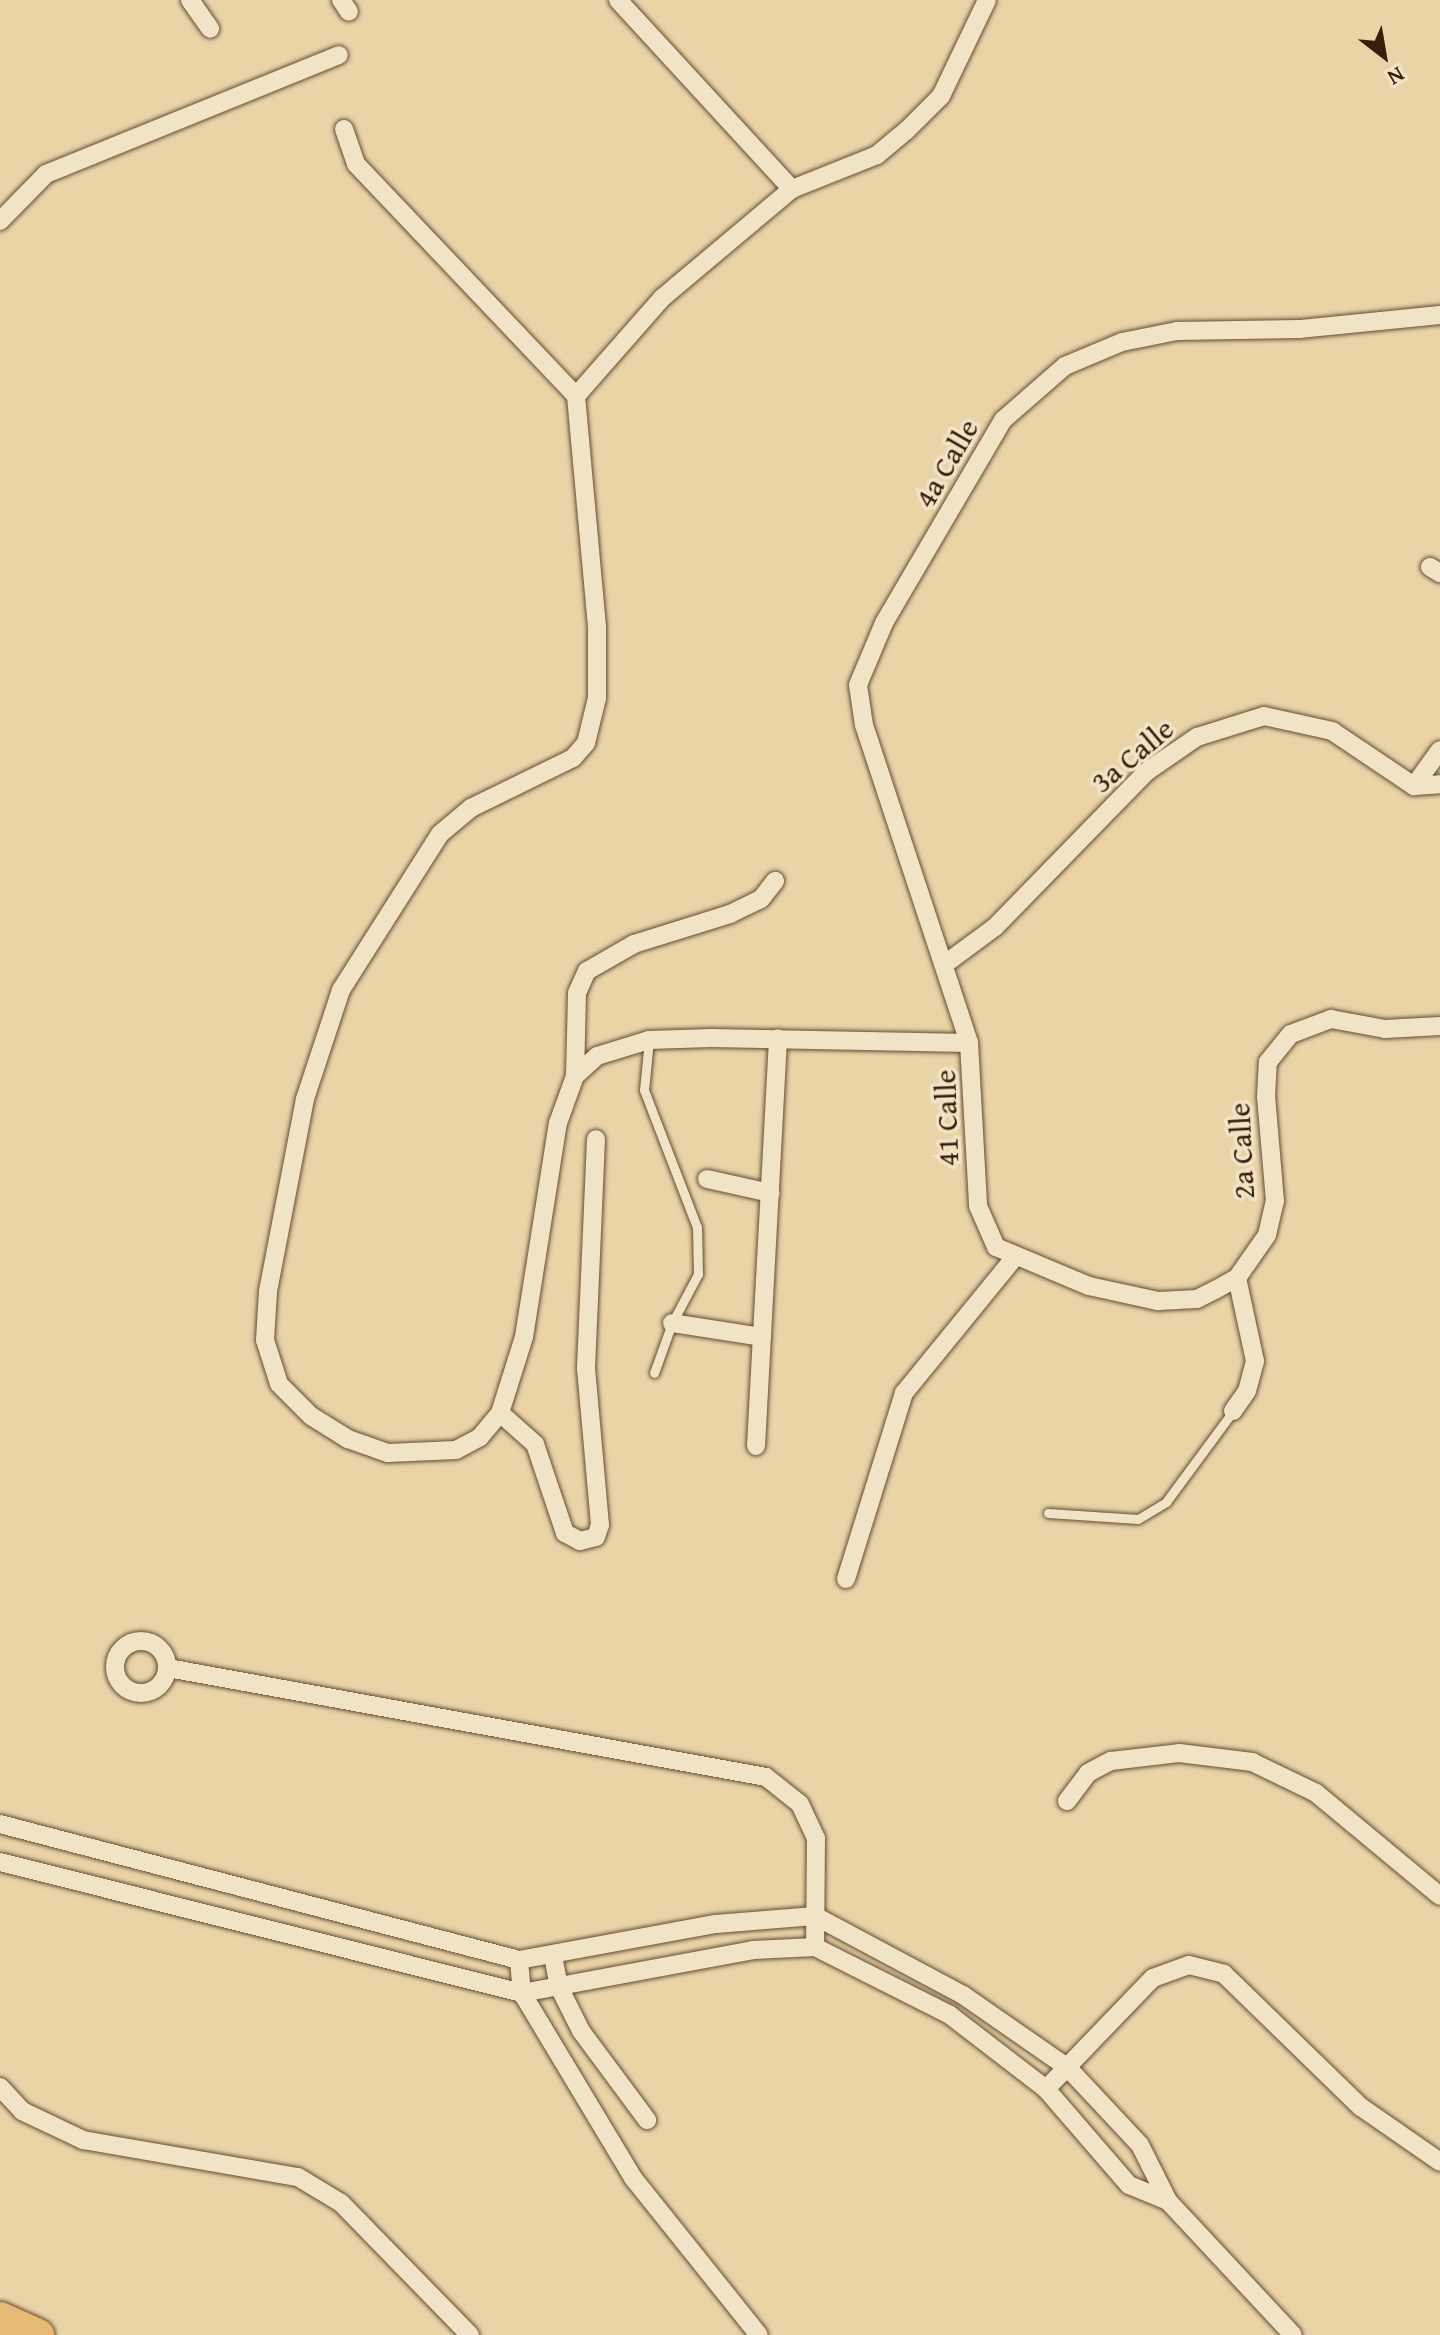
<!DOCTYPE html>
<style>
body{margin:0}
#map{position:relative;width:1440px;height:2335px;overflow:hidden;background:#e9d4a8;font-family:"Gentium Book Plus",serif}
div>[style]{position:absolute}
.roads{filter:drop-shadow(0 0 2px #654c33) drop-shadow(0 0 2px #654c33)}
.lane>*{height:9px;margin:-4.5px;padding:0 4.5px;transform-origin:4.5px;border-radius:4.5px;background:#f1e3c6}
.street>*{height:18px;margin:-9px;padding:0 9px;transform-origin:9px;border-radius:9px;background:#f1e3c6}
.street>.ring{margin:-9px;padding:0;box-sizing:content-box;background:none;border:18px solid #f1e3c6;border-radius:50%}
.highway>*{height:32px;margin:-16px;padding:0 16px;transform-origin:16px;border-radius:16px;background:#e4ba74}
span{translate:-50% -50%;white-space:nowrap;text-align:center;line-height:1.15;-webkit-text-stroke:7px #f1e3c6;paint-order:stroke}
.street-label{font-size:30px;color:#391e0c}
.north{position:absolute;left:1344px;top:16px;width:80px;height:80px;-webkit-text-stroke:6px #f1e3c6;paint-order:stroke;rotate:149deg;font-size:22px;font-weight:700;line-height:32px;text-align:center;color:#391e0c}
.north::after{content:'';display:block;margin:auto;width:28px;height:36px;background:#391e0c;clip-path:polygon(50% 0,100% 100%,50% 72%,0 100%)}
</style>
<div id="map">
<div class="roads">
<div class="lane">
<div style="left:649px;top:1040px;width:50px;rotate:95.7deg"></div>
<div style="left:644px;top:1090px;width:147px;rotate:68.9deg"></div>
<div style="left:697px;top:1227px;width:47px;rotate:88.8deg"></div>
<div style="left:698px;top:1274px;width:55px;rotate:118deg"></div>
<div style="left:672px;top:1323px;width:53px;rotate:109.8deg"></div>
<div style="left:1048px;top:1513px;width:90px;rotate:3.8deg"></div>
<div style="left:1138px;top:1519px;width:33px;rotate:-31deg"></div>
<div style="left:1166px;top:1502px;width:113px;rotate:-53.6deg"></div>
</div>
<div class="street">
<div style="left:190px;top:0;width:35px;rotate:55deg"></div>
<div style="left:341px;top:0;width:14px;rotate:56deg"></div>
<div style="left:618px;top:0;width:257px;rotate:47.4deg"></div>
<div style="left:344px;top:129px;width:37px;rotate:71deg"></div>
<div style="left:356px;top:164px;width:320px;rotate:46.5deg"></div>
<div style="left:576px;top:396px;width:232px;rotate:84.8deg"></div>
<div style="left:597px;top:627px;width:71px;rotate:90deg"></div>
<div style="left:597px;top:698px;width:46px;rotate:103.7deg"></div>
<div style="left:586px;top:743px;width:20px;rotate:131deg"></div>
<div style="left:573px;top:758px;width:114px;rotate:153.9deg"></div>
<div style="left:471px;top:808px;width:40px;rotate:140deg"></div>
<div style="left:440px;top:834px;width:185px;rotate:122.4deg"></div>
<div style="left:341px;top:990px;width:115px;rotate:108.3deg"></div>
<div style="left:305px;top:1099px;width:197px;rotate:100.9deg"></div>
<div style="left:268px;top:1292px;width:48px;rotate:93.6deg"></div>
<div style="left:265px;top:1340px;width:46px;rotate:72.3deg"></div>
<div style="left:279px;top:1384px;width:45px;rotate:45deg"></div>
<div style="left:311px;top:1416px;width:44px;rotate:31.9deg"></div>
<div style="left:348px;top:1439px;width:42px;rotate:19.3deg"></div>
<div style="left:388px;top:1453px;width:68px;rotate:-2.5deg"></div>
<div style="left:456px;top:1450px;width:27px;rotate:-28deg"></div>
<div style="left:480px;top:1437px;width:31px;rotate:-50deg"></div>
<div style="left:500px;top:1413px;width:80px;rotate:-72.5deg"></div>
<div style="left:524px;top:1337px;width:217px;rotate:-81deg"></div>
<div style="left:558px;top:1123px;width:50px;rotate:-70.1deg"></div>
<div style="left:575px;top:1076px;width:30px;rotate:-42deg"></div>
<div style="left:597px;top:1056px;width:54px;rotate:-17.1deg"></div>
<div style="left:649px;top:1040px;width:62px;rotate:-1.8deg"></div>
<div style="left:711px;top:1038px;width:258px;rotate:1.1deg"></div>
<div style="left:0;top:221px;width:66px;rotate:-45.6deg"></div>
<div style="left:46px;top:174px;width:316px;rotate:-22.1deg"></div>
<div style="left:1440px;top:315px;width:142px;rotate:174.3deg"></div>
<div style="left:1299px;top:329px;width:122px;rotate:179.1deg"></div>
<div style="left:1177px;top:331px;width:56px;rotate:168.7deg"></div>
<div style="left:1122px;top:342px;width:62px;rotate:157.2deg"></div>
<div style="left:1065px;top:366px;width:82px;rotate:138.9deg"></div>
<div style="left:1003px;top:420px;width:235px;rotate:120.4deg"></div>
<div style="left:884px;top:623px;width:67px;rotate:112.8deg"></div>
<div style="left:858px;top:685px;width:40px;rotate:81.5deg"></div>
<div style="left:864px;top:725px;width:335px;rotate:71.7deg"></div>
<div style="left:969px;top:1043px;width:163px;rotate:86.8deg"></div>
<div style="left:978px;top:1206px;width:45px;rotate:66.3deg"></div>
<div style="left:996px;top:1247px;width:101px;rotate:22.8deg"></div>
<div style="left:1089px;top:1286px;width:71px;rotate:12.3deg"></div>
<div style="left:1158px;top:1301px;width:39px;rotate:-3deg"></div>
<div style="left:1197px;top:1299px;width:20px;rotate:-27deg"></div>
<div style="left:1215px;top:1290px;width:25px;rotate:-29deg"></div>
<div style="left:1237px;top:1278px;width:52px;rotate:-55.1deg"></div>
<div style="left:1267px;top:1235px;width:35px;rotate:-77deg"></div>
<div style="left:1275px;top:1201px;width:104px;rotate:-94.9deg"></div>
<div style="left:1266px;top:1097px;width:35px;rotate:-87deg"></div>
<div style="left:1268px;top:1062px;width:36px;rotate:-51deg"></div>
<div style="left:1291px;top:1034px;width:43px;rotate:-20.6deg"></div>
<div style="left:1331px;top:1019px;width:55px;rotate:10.5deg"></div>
<div style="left:1385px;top:1029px;width:55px;rotate:-3.1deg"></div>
<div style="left:576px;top:396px;width:130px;rotate:-48.7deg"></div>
<div style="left:662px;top:298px;width:170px;rotate:-40deg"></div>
<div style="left:792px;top:189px;width:92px;rotate:-21.8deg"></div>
<div style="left:877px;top:155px;width:38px;rotate:-40deg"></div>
<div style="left:906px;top:131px;width:49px;rotate:-45deg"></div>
<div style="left:941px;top:96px;width:106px;rotate:-64.4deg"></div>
<div style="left:1430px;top:567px;width:12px;rotate:31deg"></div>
<div style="left:1414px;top:786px;width:44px;rotate:-54.2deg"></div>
<div style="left:945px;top:964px;width:62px;rotate:-36.5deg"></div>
<div style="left:995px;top:927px;width:216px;rotate:-45.7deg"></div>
<div style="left:1146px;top:772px;width:62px;rotate:-34.5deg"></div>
<div style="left:1197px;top:737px;width:70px;rotate:-17.4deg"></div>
<div style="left:1264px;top:716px;width:70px;rotate:12.4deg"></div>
<div style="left:1332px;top:731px;width:99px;rotate:33.9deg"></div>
<div style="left:1414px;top:786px;width:26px;rotate:-4deg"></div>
<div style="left:575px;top:1076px;width:83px;rotate:-88.6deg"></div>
<div style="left:577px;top:993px;width:24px;rotate:-66deg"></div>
<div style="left:587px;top:971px;width:54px;rotate:-29.9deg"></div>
<div style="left:634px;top:944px;width:101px;rotate:-17.4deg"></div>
<div style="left:730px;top:914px;width:34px;rotate:-26deg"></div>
<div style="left:761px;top:899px;width:23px;rotate:-52deg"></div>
<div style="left:707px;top:1179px;width:65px;rotate:12.5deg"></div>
<div style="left:672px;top:1323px;width:91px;rotate:8.8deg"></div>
<div style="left:1233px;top:1411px;width:24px;rotate:-55deg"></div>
<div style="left:1247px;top:1391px;width:31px;rotate:-75deg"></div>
<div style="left:1255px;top:1361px;width:85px;rotate:-102.2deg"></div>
<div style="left:500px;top:1413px;width:47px;rotate:41.5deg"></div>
<div style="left:535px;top:1444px;width:94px;rotate:71.4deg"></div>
<div style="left:565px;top:1533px;width:17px;rotate:28deg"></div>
<div style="left:580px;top:1541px;width:16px;rotate:-14deg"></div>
<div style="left:596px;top:1537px;width:13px;rotate:-72deg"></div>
<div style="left:600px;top:1525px;width:158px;rotate:-95.1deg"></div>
<div style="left:586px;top:1368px;width:229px;rotate:-87.5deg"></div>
<div style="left:756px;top:1446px;width:408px;rotate:-86.9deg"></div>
<div style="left:846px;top:1579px;width:195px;rotate:-72.7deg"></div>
<div style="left:904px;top:1393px;width:176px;rotate:-50.8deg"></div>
<div class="ring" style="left:115px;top:1641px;width:34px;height:34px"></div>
<div style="left:168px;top:1668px;width:608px;rotate:10.33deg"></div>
<div style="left:766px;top:1777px;width:43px;rotate:38.5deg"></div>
<div style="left:800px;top:1804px;width:38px;rotate:65deg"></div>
<div style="left:816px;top:1838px;width:109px;rotate:90.5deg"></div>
<div style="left:1067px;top:1801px;width:35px;rotate:-53deg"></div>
<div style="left:1088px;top:1773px;width:26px;rotate:-28deg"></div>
<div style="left:1111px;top:1761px;width:68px;rotate:-6.7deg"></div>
<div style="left:1179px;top:1753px;width:74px;rotate:7deg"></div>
<div style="left:1252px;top:1762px;width:71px;rotate:25.8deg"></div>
<div style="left:1316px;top:1793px;width:161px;rotate:39.7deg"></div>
<div style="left:0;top:1824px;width:537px;rotate:14.68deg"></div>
<div style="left:519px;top:1960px;width:200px;rotate:-10.4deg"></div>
<div style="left:716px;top:1924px;width:99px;rotate:-4.6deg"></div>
<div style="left:815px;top:1916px;width:168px;rotate:28.1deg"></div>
<div style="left:963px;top:1995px;width:128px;rotate:34.8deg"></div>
<div style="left:1068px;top:2068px;width:105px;rotate:46.9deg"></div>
<div style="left:1140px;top:2145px;width:63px;rotate:63.4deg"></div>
<div style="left:1168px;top:2201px;width:183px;rotate:47deg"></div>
<div style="left:0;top:1862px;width:538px;rotate:14.09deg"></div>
<div style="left:522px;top:1993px;width:235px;rotate:-10.5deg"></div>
<div style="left:753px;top:1950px;width:62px;rotate:-2.8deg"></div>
<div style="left:815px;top:1947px;width:151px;rotate:26.7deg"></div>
<div style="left:950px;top:2015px;width:121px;rotate:37.6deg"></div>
<div style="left:1046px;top:2089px;width:127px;rotate:49.2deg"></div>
<div style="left:1129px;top:2185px;width:42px;rotate:22.3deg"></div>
<div style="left:553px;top:1956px;width:32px;rotate:79deg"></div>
<div style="left:559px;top:1987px;width:49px;rotate:63.4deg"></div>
<div style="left:581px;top:2031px;width:111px;rotate:53.4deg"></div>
<div style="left:519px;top:1960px;width:33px;rotate:85deg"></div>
<div style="left:522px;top:1993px;width:216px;rotate:59deg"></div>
<div style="left:633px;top:2178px;width:201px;rotate:51.3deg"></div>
<div style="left:0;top:2087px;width:33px;rotate:47deg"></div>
<div style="left:22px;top:2111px;width:68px;rotate:25.4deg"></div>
<div style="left:83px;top:2140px;width:218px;rotate:9.8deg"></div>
<div style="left:298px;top:2177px;width:50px;rotate:31.2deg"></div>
<div style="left:341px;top:2203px;width:185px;rotate:45.7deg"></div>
<div style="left:1046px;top:2089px;width:154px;rotate:-46.1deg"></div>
<div style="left:1153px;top:1978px;width:38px;rotate:-20deg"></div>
<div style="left:1189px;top:1965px;width:36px;rotate:14deg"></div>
<div style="left:1224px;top:1974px;width:191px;rotate:44.2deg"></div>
<div style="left:1361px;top:2107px;width:96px;rotate:34.8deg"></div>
</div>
<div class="highway">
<div style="left:0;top:2318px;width:42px;rotate:24.1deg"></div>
</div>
</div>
<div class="street-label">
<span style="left:946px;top:463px;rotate:-60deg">4a Calle</span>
<span style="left:1132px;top:755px;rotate:-40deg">3a Calle</span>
<span style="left:946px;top:1118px;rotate:-92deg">41 Calle</span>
<span style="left:1241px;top:1151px;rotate:-93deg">2a Calle</span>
</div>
<div class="north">N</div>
</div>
